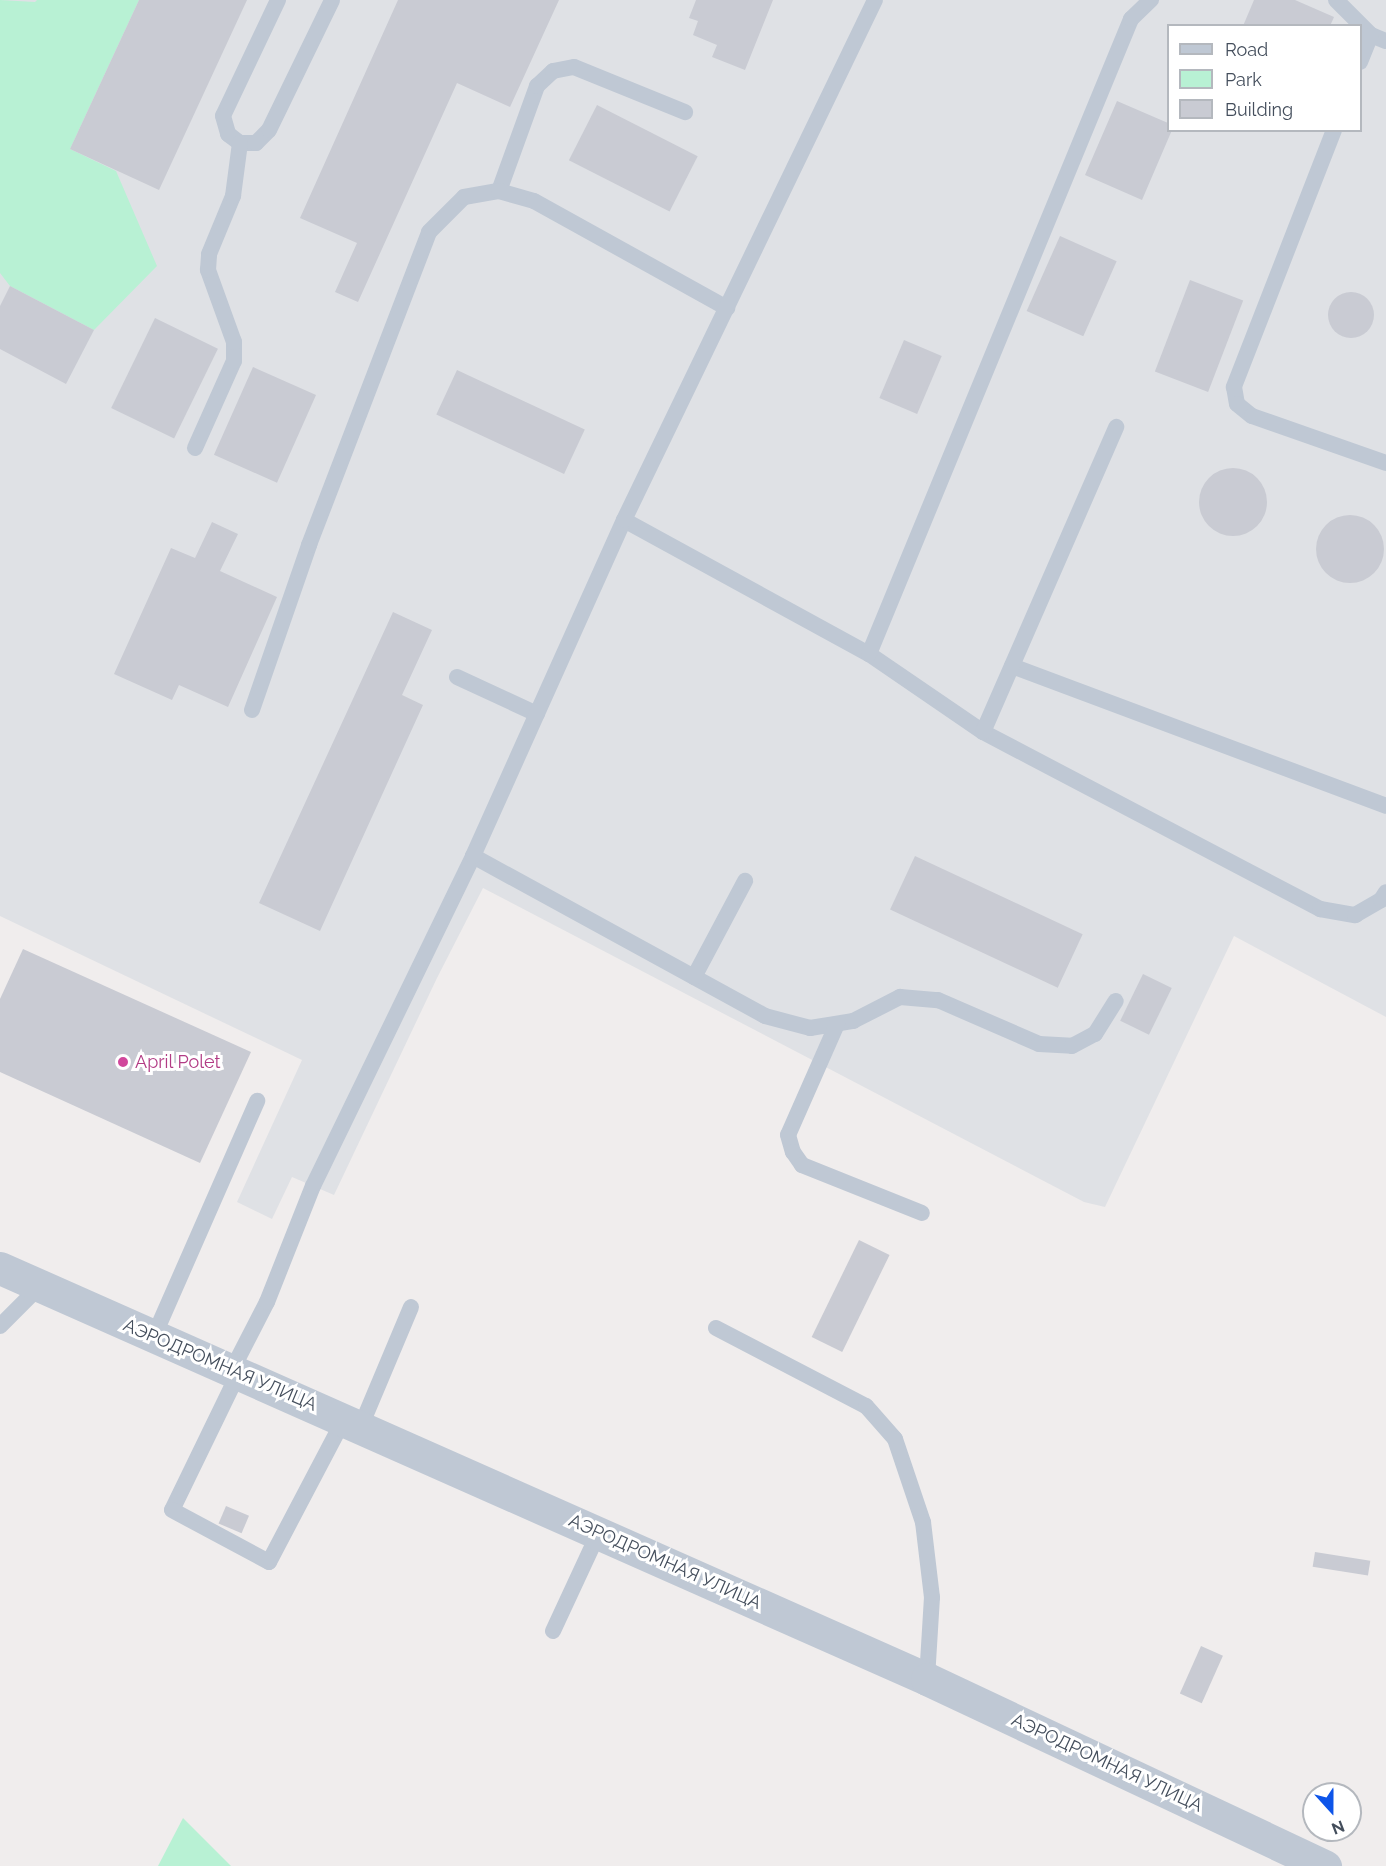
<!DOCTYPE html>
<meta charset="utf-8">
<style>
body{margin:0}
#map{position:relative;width:1386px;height:1866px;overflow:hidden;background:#f0eded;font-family:Raleway,sans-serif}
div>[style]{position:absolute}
.airport>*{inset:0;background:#dfe1e5}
.green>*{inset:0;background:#b8f1d4}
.building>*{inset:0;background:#c9cbd3;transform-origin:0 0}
.round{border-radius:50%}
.service>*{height:16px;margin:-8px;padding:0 8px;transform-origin:8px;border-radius:8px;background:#bfc8d4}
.tertiary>*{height:33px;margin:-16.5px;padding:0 16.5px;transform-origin:16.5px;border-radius:16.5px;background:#bfc8d4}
.dots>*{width:16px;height:16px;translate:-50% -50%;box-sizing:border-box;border:3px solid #fff;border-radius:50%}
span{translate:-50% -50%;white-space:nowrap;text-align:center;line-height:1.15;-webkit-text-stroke:6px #fff;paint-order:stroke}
.hotel-label{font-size:18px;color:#b23c85}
.left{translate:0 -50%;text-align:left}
.street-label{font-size:18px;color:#444e5c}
.legend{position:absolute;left:1167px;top:24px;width:195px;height:108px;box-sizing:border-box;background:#fff;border:2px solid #b4b8be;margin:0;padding:8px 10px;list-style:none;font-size:18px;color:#444e5c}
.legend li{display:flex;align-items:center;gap:12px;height:30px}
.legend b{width:30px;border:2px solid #b4b8be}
.north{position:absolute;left:1302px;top:1782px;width:60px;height:60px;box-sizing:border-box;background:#fff;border:2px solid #b4b8be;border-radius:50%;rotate:159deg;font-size:16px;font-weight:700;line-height:24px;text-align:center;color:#444e5c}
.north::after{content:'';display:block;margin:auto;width:21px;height:27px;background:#0e55e9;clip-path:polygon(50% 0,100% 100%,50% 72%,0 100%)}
</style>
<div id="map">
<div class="airport">
<div style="clip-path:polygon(evenodd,0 0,1386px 0,1386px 1017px,1234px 936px,1105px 1207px,1084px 1202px,483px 888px,437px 978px,334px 1195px,292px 1177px,272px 1219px,237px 1202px,302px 1060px,0 916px,0 0,1168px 26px,1360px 26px,1360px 130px,1168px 130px,1168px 26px)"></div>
</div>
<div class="green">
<div style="clip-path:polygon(0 0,35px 2px,37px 0,139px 0,70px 149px,116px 171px,157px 266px,94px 330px,10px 286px,0 273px)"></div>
<div style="clip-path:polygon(183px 1818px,231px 1866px,158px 1866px)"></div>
</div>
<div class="building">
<div style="clip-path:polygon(139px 0,247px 0,159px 190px,70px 149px)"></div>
<div style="clip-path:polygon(398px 0,559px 0,510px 107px,457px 83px,358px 302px,335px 292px,357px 243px,300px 218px)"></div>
<div style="clip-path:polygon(696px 0,773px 0,745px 70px,712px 57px,717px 45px,693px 35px,698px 21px,689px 18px)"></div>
<div style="clip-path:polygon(1254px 0,1295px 0,1334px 17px,1330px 26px,1243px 26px)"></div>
<div style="clip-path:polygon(1117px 101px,1168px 123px,1168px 130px,1172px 130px,1142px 200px,1085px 175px)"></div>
<div style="left:597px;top:105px;width:113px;height:62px;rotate:27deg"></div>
<div style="left:1060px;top:236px;width:62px;height:82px;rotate:24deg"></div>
<div style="left:1190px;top:280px;width:57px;height:98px;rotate:21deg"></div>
<div style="clip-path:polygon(10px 286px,94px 330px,66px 384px,0 349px,0 306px)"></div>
<div class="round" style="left:1328px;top:292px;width:46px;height:46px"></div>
<div style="left:155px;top:318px;width:70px;height:100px;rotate:26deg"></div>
<div style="left:904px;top:340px;width:41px;height:63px;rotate:23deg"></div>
<div style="left:253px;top:367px;width:69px;height:96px;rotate:24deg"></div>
<div style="left:457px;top:370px;width:141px;height:49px;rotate:25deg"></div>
<div class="round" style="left:1199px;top:468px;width:68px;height:68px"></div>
<div class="round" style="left:1316px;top:515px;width:68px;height:68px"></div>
<div style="clip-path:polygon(212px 522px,238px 534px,220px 571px,277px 597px,228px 707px,179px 685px,172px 700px,114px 674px,171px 548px,195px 558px)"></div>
<div style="clip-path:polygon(393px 612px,432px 630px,402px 695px,423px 705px,320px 931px,259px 903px)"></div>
<div style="left:915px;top:856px;width:185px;height:59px;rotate:25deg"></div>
<div style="clip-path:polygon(23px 949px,251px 1052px,200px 1163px,0 1072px,0 999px)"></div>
<div style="left:1143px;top:974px;width:32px;height:52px;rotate:26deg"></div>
<div style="left:859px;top:1240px;width:34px;height:108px;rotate:26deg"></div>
<div style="left:226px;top:1506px;width:25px;height:19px;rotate:23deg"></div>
<div style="left:1315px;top:1552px;width:56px;height:15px;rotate:9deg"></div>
<div style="left:1201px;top:1646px;width:24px;height:52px;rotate:24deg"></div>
</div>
<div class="service">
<div style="left:278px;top:0;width:128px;rotate:115.4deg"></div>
<div style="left:223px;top:116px;width:19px;rotate:74deg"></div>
<div style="left:228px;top:134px;width:15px;rotate:37deg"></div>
<div style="left:240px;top:143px;width:16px"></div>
<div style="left:256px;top:143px;width:18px;rotate:-45deg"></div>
<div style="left:269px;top:130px;width:144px;rotate:-64.1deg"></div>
<div style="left:1336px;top:0;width:49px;rotate:45deg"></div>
<div style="left:1371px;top:35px;width:16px;rotate:22deg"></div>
<div style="left:1360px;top:62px;width:29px;rotate:-68deg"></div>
<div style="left:1334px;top:130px;width:276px;rotate:111.3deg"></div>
<div style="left:1234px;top:387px;width:17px;rotate:80deg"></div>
<div style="left:1237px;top:404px;width:19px;rotate:39deg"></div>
<div style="left:1252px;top:416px;width:142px;rotate:19.3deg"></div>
<div style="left:499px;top:191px;width:112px;rotate:-70.1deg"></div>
<div style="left:537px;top:86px;width:22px;rotate:-43deg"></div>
<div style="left:553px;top:71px;width:21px;rotate:-11deg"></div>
<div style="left:574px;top:67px;width:120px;rotate:22.1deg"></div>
<div style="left:195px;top:448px;width:95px;rotate:-65.9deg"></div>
<div style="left:234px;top:361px;width:19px;rotate:-90deg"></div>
<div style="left:234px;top:342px;width:77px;rotate:-109.9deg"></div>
<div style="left:208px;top:270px;width:16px;rotate:-86deg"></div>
<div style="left:209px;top:254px;width:63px;rotate:-67.5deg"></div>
<div style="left:233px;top:196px;width:53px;rotate:-82.5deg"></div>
<div style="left:624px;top:520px;width:279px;rotate:28.7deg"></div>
<div style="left:869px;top:654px;width:138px;rotate:34.4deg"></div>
<div style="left:983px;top:732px;width:381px;rotate:27.7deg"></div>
<div style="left:1320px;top:909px;width:36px;rotate:10deg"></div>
<div style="left:1355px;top:915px;width:30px;rotate:-30deg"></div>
<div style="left:1381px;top:900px;width:9px;rotate:-58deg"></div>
<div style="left:869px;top:654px;width:687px;rotate:-67.58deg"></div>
<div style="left:1131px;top:19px;width:28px;rotate:-44deg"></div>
<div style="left:1012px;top:666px;width:399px;rotate:20.5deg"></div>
<div style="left:457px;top:677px;width:88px;rotate:24.8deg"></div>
<div style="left:252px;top:710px;width:175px;rotate:-70.9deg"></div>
<div style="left:309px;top:545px;width:335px;rotate:-69deg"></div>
<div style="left:429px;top:232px;width:49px;rotate:-45deg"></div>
<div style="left:464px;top:197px;width:36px;rotate:-10deg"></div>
<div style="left:499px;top:191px;width:36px;rotate:16deg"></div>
<div style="left:534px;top:201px;width:221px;rotate:29deg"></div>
<div style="left:983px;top:732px;width:333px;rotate:-66.4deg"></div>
<div style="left:473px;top:856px;width:333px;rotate:28.7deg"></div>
<div style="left:765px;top:1016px;width:47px;rotate:14.9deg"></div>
<div style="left:810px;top:1028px;width:44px;rotate:-9.2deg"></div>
<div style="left:853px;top:1021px;width:53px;rotate:-27.1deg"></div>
<div style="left:900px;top:997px;width:38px;rotate:5deg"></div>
<div style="left:938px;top:1000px;width:110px;rotate:23.5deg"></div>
<div style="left:1039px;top:1044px;width:33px;rotate:3deg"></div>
<div style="left:1072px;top:1046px;width:26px;rotate:-28deg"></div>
<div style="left:1095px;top:1034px;width:39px;rotate:-58deg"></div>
<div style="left:694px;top:977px;width:109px;rotate:-62deg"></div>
<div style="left:837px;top:1024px;width:121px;rotate:113.8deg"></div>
<div style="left:788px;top:1135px;width:18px;rotate:74deg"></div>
<div style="left:793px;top:1152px;width:16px;rotate:55deg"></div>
<div style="left:802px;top:1165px;width:129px;rotate:21.8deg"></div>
<div style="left:0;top:1326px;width:55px;rotate:-45deg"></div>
<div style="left:716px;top:1328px;width:169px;rotate:27.5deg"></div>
<div style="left:866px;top:1406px;width:44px;rotate:48.7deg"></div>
<div style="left:895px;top:1439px;width:88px;rotate:71.4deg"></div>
<div style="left:923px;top:1522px;width:76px;rotate:83.2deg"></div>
<div style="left:932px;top:1597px;width:82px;rotate:93.5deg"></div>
<div style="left:154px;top:1336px;width:257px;rotate:-66.3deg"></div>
<div style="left:232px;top:1370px;width:76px;rotate:-62.8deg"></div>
<div style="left:267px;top:1302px;width:125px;rotate:-68.4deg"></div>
<div style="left:313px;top:1186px;width:367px;rotate:-64.1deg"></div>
<div style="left:473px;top:856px;width:368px;rotate:-65.8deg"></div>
<div style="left:624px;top:520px;width:577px;rotate:-64.23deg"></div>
<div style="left:239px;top:1372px;width:153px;rotate:115.9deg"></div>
<div style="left:172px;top:1510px;width:110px;rotate:28.2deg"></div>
<div style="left:269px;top:1562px;width:161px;rotate:-62.3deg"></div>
<div style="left:361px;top:1426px;width:129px;rotate:-67.2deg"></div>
<div style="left:553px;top:1631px;width:109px;rotate:-65.1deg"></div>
</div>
<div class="tertiary">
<div style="left:0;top:1268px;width:1014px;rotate:23.91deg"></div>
<div style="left:927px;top:1679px;width:440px;rotate:25.2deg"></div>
</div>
<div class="dots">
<div style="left:123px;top:1062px;background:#d1479c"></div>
</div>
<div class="hotel-label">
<span class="left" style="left:135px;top:1062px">April Polet</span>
</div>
<div class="street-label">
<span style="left:220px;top:1365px;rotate:23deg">АЭРОДРОМНАЯ УЛИЦА</span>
<span style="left:665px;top:1562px;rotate:24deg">АЭРОДРОМНАЯ УЛИЦА</span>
<span style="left:1107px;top:1763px;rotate:25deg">АЭРОДРОМНАЯ УЛИЦА</span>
</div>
<ul class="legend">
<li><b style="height:8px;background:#bfc8d4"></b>Road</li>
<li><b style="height:16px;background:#b8f1d4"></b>Park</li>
<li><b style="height:16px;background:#c9cbd3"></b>Building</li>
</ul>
<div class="north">N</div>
</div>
